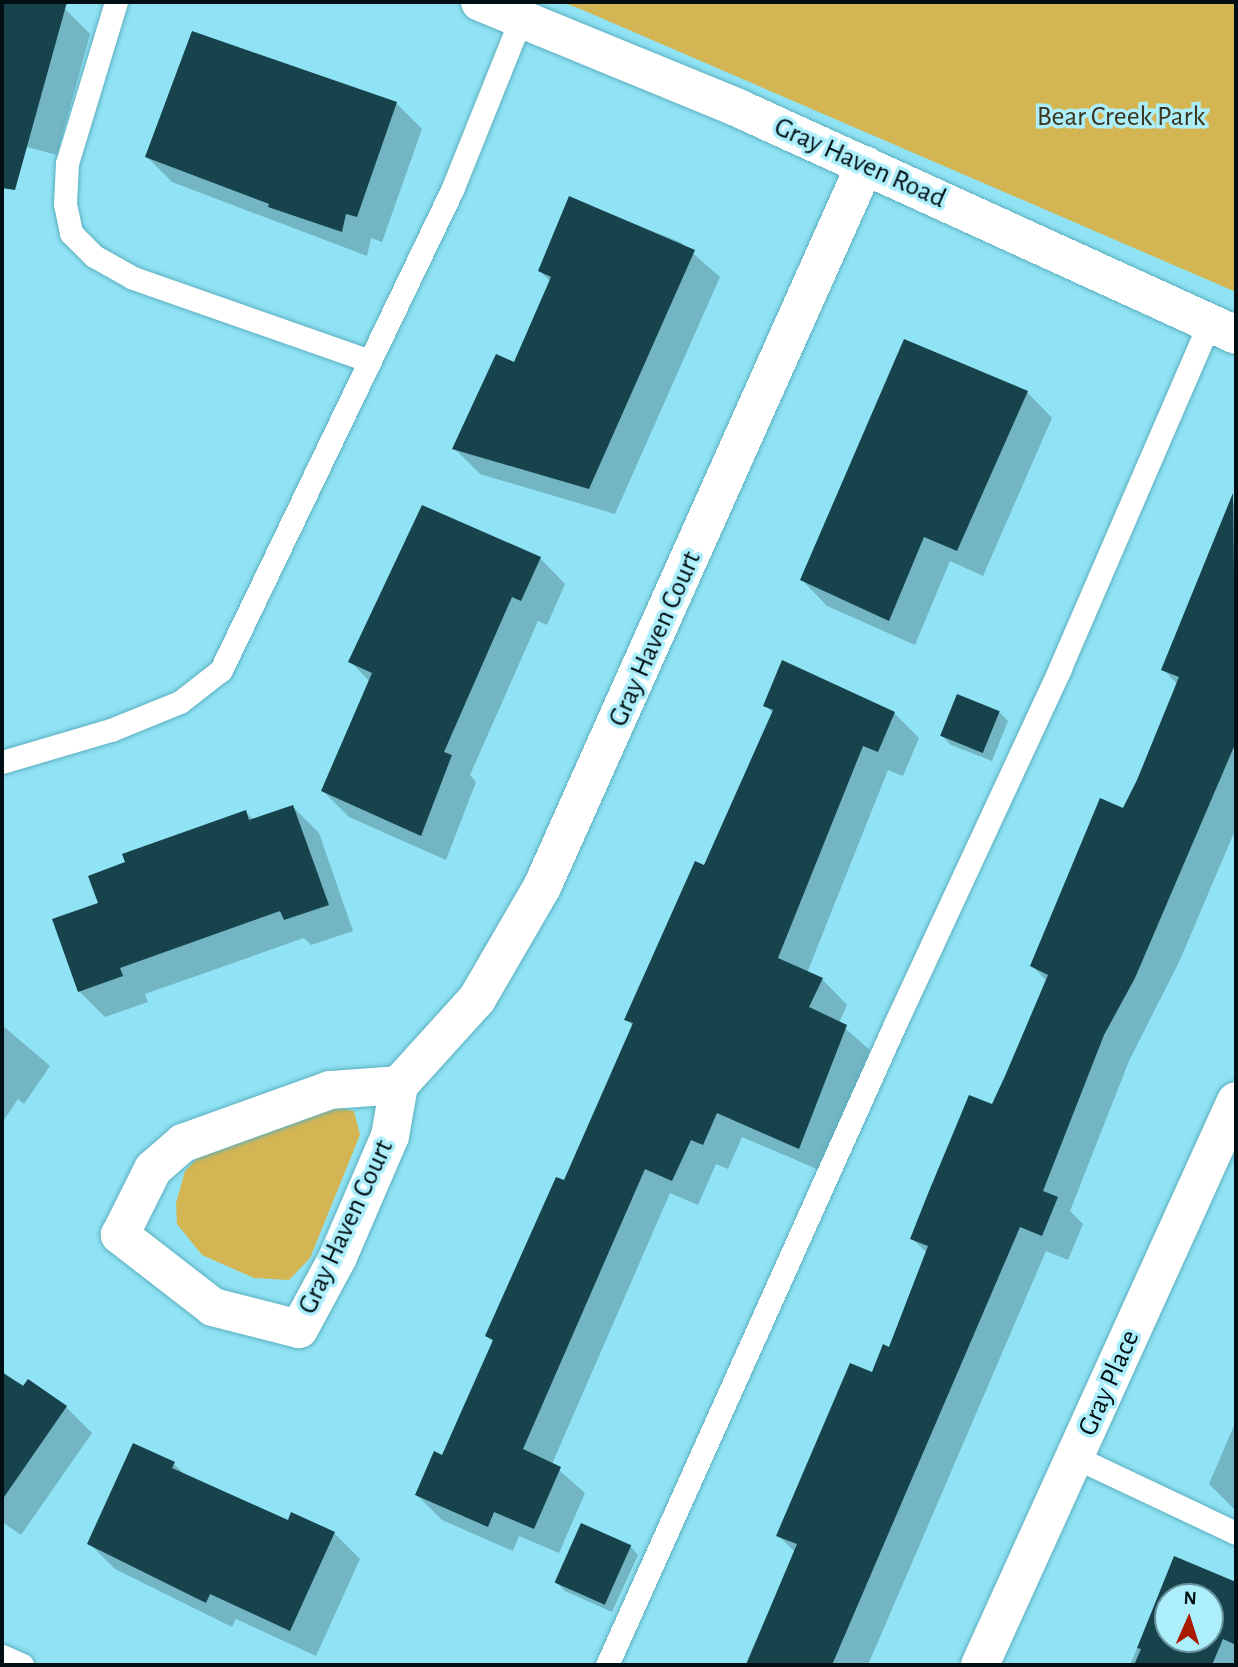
<!DOCTYPE html>
<style>
body{margin:0}
#map{position:relative;width:1238px;height:1667px;overflow:hidden;background:#90e3f4;font-family:"Alegreya Sans",sans-serif}
div>[style]{position:absolute}
.green>*{inset:0;background:#d4b553}
.shadow>*{inset:0;background:#0003}
.building>*{inset:0;background:#16434c;transform-origin:0 0}
.roads{filter:drop-shadow(0 0 2px #5cafbf) drop-shadow(0 0 2px #5cafbf)}
.lane>*{height:23px;margin:-11.5px;padding:0 11.5px;transform-origin:11.5px;border-radius:11.5px;background:#fff}
.street>*{height:38px;margin:-19px;padding:0 19px;transform-origin:19px;border-radius:19px;background:#fff}
span{translate:-50% -50%;white-space:nowrap;text-align:center;line-height:1.15;-webkit-text-stroke:7px #adeefb;paint-order:stroke}
.park-label{font-size:28px;color:#3c351e}
.street-label{font-size:28px;color:#000f14}
.frame{position:absolute;inset:0;border:4px solid #000f14;pointer-events:none}
.north{position:absolute;left:1154px;top:1583px;width:70px;height:70px;box-sizing:border-box;background:#adeefb;border:2px solid #68959f;border-radius:50%;rotate:3deg;font-size:19px;font-weight:700;line-height:28px;text-align:center;color:#000f14}
.north::after{content:'';display:block;margin:auto;width:24px;height:32px;background:#a91900;clip-path:polygon(50% 0,100% 100%,50% 72%,0 100%)}
</style>
<div id="map">
<div class="green">
<div style="clip-path:polygon(561px 2px,1236px 2px,1236px 292px,578px 8px)"></div>
<div style="clip-path:polygon(336px 1107px,354px 1111px,360px 1135px,310px 1258px,289px 1280px,254px 1278px,202px 1255px,177px 1224px,176px 1203px,185px 1171px,199px 1156px)"></div>
</div>
<div class="shadow">
<div style="clip-path:polygon(2px 2px,42px 2px,64px 8px,90px 34px,57px 155px,12px 143px,2px 132px)"></div>
<div style="clip-path:polygon(396px 103px,422px 129px,382px 242px,371px 238px,367px 256px,172px 182px,147px 157px)"></div>
<div style="clip-path:polygon(570px 198px,680px 242px,720px 277px,615px 514px,480px 474px,454px 448px,514px 364px,551px 282px,540px 271px)"></div>
<div style="clip-path:polygon(1027px 392px,1052px 418px,983px 576px,950px 561px,915px 645px,827px 606px,802px 580px)"></div>
<div style="clip-path:polygon(1232px 502px,1236px 504px,1236px 828px,1180px 960px,1129px 1061px,1070px 1211px,1083px 1224px,1068px 1260px,1046px 1251px,868px 1665px,745px 1665px,795px 1552px,778px 1535px,890px 1349px,927px 1253px,912px 1238px,993px 1106px,1047px 981px,1032px 966px,1138px 781px,1178px 685px,1163px 669px)"></div>
<div style="clip-path:polygon(540px 558px,565px 584px,547px 625px,538px 621px,470px 775px,476px 782px,446px 860px,349px 817px,323px 791px,370px 682px,350px 661px)"></div>
<div style="clip-path:polygon(765px 705px,894px 713px,919px 738px,903px 776px,888px 770px,807px 973px,822px 979px,847px 1005px,839px 1023px,871px 1051px,824px 1172px,742px 1137px,728px 1169px,716px 1164px,698px 1205px,670px 1193px,552px 1464px,585px 1493px,559px 1553px,519px 1536px,513px 1551px,442px 1520px,417px 1495px,443px 1457px,494px 1342px,487px 1336px,565px 1182px,633px 1026px,626px 1019px,705px 867px,773px 713px)"></div>
<div style="clip-path:polygon(999px 712px,1008px 721px,992px 761px,951px 745px,942px 736px)"></div>
<div style="clip-path:polygon(293px 807px,319px 833px,353px 931px,311px 945px,304px 938px,145px 994px,148px 1002px,105px 1017px,79px 991px,100px 904px,245px 812px,254px 820px)"></div>
<div style="clip-path:polygon(2px 1025px,50px 1066px,24px 1104px,18px 1099px,2px 1123px)"></div>
<div style="clip-path:polygon(2px 1374px,66px 1407px,92px 1433px,21px 1535px,2px 1522px)"></div>
<div style="clip-path:polygon(1236px 1421px,1236px 1511px,1209px 1484px)"></div>
<div style="clip-path:polygon(174px 1464px,187px 1477px,288px 1522px,334px 1533px,360px 1559px,316px 1656px,236px 1619px,232px 1627px,115px 1569px,89px 1543px)"></div>
<div style="clip-path:polygon(630px 1546px,638px 1555px,612px 1612px,565px 1591px,556px 1582px)"></div>
<div style="clip-path:polygon(evenodd,1175px 1559px,1236px 1584px,1236px 1665px,1130px 1665px,1175px 1559px,1168px 1597px,1210px 1597px,1210px 1639px,1168px 1639px,1168px 1597px)"></div>
</div>
<div class="building">
<div style="clip-path:polygon(2px 2px,67px 2px,15px 190px,2px 188px)"></div>
<div style="clip-path:polygon(192px 31px,397px 102px,357px 217px,346px 214px,342px 232px,268px 207px,269px 204px,145px 157px)"></div>
<div style="clip-path:polygon(569px 196px,695px 250px,589px 489px,452px 449px,496px 354px,514px 362px,551px 277px,538px 271px)"></div>
<div style="clip-path:polygon(904px 339px,1028px 391px,957px 551px,924px 537px,889px 621px,800px 580px)"></div>
<div style="clip-path:polygon(1233px 493px,1236px 742px,1135px 978px,1104px 1035px,1043px 1191px,1058px 1197px,1042px 1236px,1020px 1227px,832px 1665px,746px 1665px,797px 1544px,776px 1536px,850px 1363px,872px 1372px,883px 1344px,889px 1347px,928px 1246px,910px 1239px,927px 1196px,969px 1095px,992px 1104px,1005px 1076px,1048px 975px,1030px 966px,1100px 798px,1123px 808px,1137px 780px,1179px 677px,1161px 670px)"></div>
<div style="clip-path:polygon(422px 505px,541px 557px,521px 601px,512px 597px,444px 752px,452px 755px,421px 836px,321px 791px,372px 673px,348px 662px)"></div>
<div style="clip-path:polygon(782px 660px,895px 712px,878px 752px,863px 746px,778px 958px,823px 978px,809px 1007px,847px 1025px,799px 1149px,717px 1113px,703px 1145px,691px 1140px,672px 1181px,645px 1169px,523px 1449px,561px 1467px,534px 1529px,494px 1512px,488px 1527px,415px 1495px,434px 1451px,442px 1455px,493px 1340px,485px 1336px,556px 1177px,564px 1180px,633px 1023px,624px 1020px,695px 861px,704px 865px,773px 710px,763px 706px)"></div>
<div style="left:957px;top:694px;width:46px;height:45px;rotate:22deg"></div>
<div style="clip-path:polygon(293px 805px,329px 905px,284px 920px,280px 911px,120px 968px,123px 976px,78px 992px,52px 919px,98px 903px,88px 876px,125px 862px,122px 854px,246px 810px,249px 820px)"></div>
<div style="clip-path:polygon(2px 1372px,23px 1386px,28px 1379px,67px 1406px,2px 1500px)"></div>
<div style="clip-path:polygon(133px 1443px,175px 1462px,172px 1468px,288px 1520px,291px 1512px,335px 1532px,290px 1631px,210px 1594px,206px 1603px,87px 1544px)"></div>
<div style="left:581px;top:1523px;width:55px;height:65px;rotate:24deg"></div>
<div style="clip-path:polygon(evenodd,1174px 1556px,1236px 1582px,1236px 1645px,1223px 1639px,1212px 1665px,1134px 1665px,1141px 1649px,1137px 1648px,1174px 1556px,1168px 1597px,1210px 1597px,1210px 1639px,1168px 1639px,1168px 1597px)"></div>
</div>
<div class="roads">
<div class="lane">
<div style="left:116px;top:2px;width:168px;rotate:106.9deg"></div>
<div style="left:67px;top:163px;width:41px;rotate:92.8deg"></div>
<div style="left:65px;top:204px;width:30px;rotate:78deg"></div>
<div style="left:71px;top:233px;width:33px;rotate:45deg"></div>
<div style="left:94px;top:256px;width:45px;rotate:29.4deg"></div>
<div style="left:133px;top:278px;width:251px;rotate:19.3deg"></div>
<div style="left:2px;top:762px;width:114px;rotate:-16.4deg"></div>
<div style="left:111px;top:730px;width:74px;rotate:-22.1deg"></div>
<div style="left:180px;top:702px;width:52px;rotate:-38deg"></div>
<div style="left:221px;top:670px;width:533px;rotate:-64.3deg"></div>
<div style="left:452px;top:190px;width:185px;rotate:-68.1deg"></div>
<div style="left:1075px;top:1457px;width:178px;rotate:25.3deg"></div>
<div style="left:2px;top:1656px;width:22px;rotate:24deg"></div>
<div style="left:607px;top:1665px;width:705px;rotate:-65.8deg"></div>
<div style="left:896px;top:1022px;width:390px;rotate:-65.1deg"></div>
<div style="left:1060px;top:668px;width:377px;rotate:-66.6deg"></div>
</div>
<div class="street">
<div style="left:480px;top:2px;width:279px;rotate:22.3deg"></div>
<div style="left:738px;top:108px;width:547px;rotate:24.5deg"></div>
<div style="left:399px;top:1085px;width:116px;rotate:-47.8deg"></div>
<div style="left:477px;top:999px;width:129px;rotate:-59.9deg"></div>
<div style="left:542px;top:887px;width:791px;rotate:-65.9deg"></div>
<div style="left:399px;top:1085px;width:52px;rotate:100deg"></div>
<div style="left:390px;top:1136px;width:132px;rotate:113.3deg"></div>
<div style="left:338px;top:1257px;width:82px;rotate:118.4deg"></div>
<div style="left:299px;top:1329px;width:89px;rotate:-165.7deg"></div>
<div style="left:213px;top:1307px;width:118px;rotate:-142.3deg"></div>
<div style="left:120px;top:1235px;width:74px;rotate:-63.4deg"></div>
<div style="left:153px;top:1169px;width:40px;rotate:-41deg"></div>
<div style="left:183px;top:1143px;width:156px;rotate:-19.8deg"></div>
<div style="left:330px;top:1090px;width:69px;rotate:-4.1deg"></div>
<div style="left:980px;top:1665px;width:619px;rotate:-65.59deg"></div>
</div>
</div>
<div class="park-label">
<span style="left:1121px;top:117px">Bear Creek Park</span>
</div>
<div class="street-label">
<span style="left:860px;top:163px;rotate:24deg">Gray Haven Road</span>
<span style="left:655px;top:639px;rotate:-66deg">Gray Haven Court</span>
<span style="left:346px;top:1227px;rotate:-65deg">Gray Haven Court</span>
<span style="left:1109px;top:1383px;rotate:-66deg">Gray Place</span>
</div>
<div class="frame"></div>
<div class="north">N</div>
</div>
